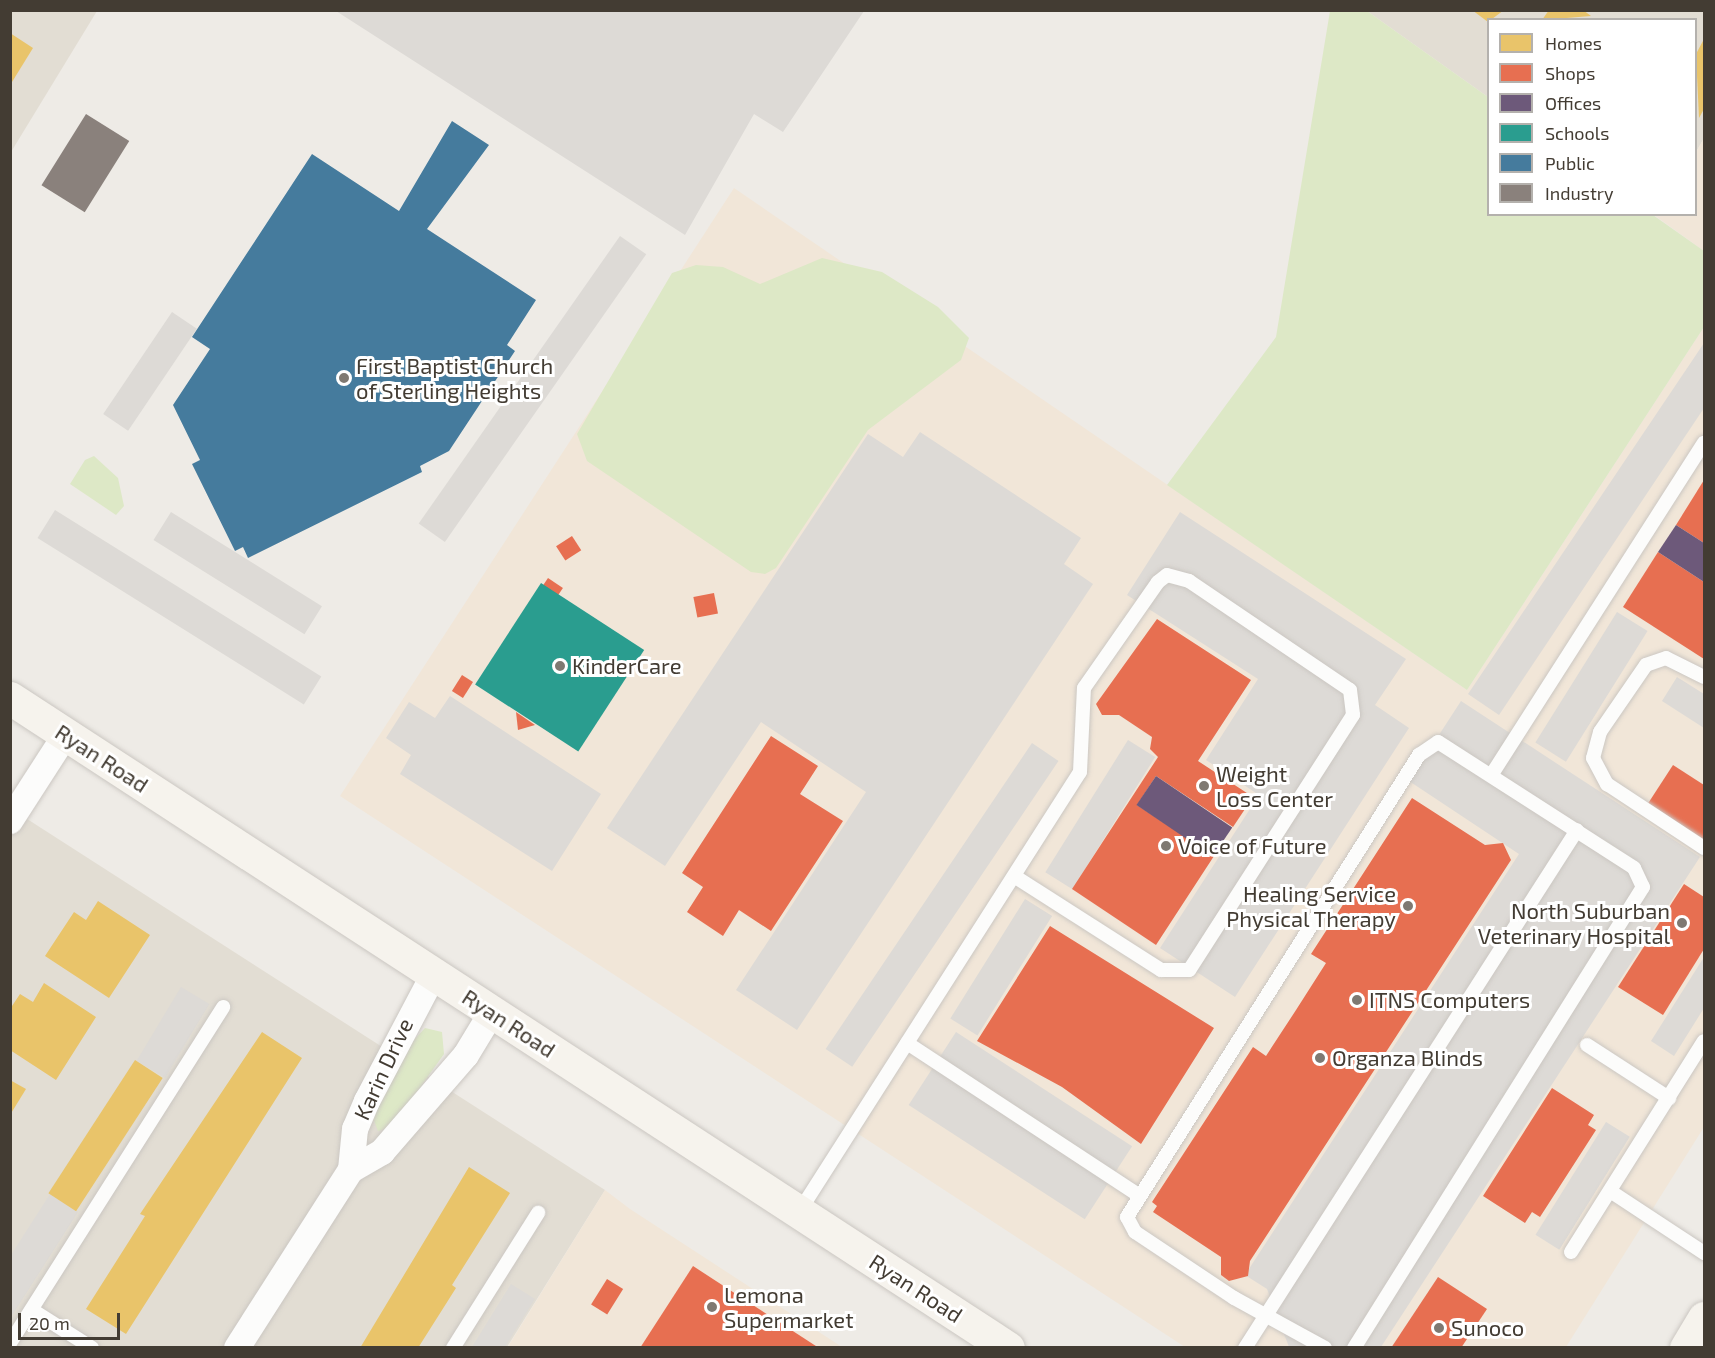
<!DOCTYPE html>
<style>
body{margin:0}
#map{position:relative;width:1715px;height:1358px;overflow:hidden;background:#eeebe6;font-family:"Exo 2",sans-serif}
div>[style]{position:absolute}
.residential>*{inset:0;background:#e2ddd3}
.commercial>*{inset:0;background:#f1e6d8}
.green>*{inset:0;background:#dde8c6}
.parking>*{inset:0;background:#dddad6;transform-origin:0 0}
.homes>*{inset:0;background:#e9c46a;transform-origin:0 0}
.shops>*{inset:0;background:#e76f51;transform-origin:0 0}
.offices>*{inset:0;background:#6d597a;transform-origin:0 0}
.schools>*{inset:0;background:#2a9d8f;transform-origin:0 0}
.public>*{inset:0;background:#457b9d}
.industry>*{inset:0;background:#8a817c;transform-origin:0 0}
.roads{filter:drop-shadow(0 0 2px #cbc7c2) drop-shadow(0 0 2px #cbc7c2)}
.service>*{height:14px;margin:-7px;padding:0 7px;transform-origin:7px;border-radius:7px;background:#fcfcfb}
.minor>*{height:26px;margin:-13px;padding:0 13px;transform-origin:13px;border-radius:13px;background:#fcfcfb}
.secondary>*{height:33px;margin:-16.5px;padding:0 16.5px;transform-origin:16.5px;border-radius:16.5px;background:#f6f3ed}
.dots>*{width:16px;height:16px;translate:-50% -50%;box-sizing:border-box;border:3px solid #fff;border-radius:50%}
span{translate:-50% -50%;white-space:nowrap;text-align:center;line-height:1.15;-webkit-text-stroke:6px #fff;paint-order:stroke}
.poi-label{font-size:22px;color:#433c33}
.left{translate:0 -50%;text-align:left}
.right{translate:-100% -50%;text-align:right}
.street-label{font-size:22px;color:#433c33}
.frame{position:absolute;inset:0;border:12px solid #433c33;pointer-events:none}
.legend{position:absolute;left:1487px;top:18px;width:210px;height:198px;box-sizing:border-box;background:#fff;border:2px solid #b4b1ad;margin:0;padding:8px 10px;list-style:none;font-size:18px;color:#433c33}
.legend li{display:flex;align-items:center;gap:12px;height:30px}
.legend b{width:30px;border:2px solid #b4b1ad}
.scale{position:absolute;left:18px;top:1313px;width:102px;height:27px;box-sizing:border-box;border:3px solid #433c33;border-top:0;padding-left:8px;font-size:18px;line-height:21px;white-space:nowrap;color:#433c33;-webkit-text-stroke:4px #fff;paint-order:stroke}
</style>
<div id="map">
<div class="residential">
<div style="clip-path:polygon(11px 11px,97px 11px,11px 152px)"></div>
<div style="clip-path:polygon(1367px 11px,1704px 11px,1704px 138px,1696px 152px,1696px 20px,1488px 20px,1488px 97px)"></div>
<div style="clip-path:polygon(10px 808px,605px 1190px,507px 1347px,11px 1347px)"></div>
</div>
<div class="commercial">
<div style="clip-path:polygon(1704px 138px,1704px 251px,1654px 215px,1696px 214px,1696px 152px)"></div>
<div style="clip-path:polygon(734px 188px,1467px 690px,1704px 327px,1704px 853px,1608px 788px,1704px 857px,1704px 1127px,1566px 1347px,1185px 1347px,340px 796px)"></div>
<div style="clip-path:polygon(605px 1190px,630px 1209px,842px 1347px,507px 1348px)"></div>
</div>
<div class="green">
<div style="clip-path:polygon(1330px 11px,1367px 11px,1488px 97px,1488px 214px,1653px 215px,1704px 251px,1704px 327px,1467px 690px,1167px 485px,1276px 337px)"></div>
<div style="clip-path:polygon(822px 258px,882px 272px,938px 307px,969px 338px,961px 360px,868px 430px,776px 568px,765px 574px,751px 572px,587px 461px,577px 434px,672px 273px,696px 265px,723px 267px,760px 284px)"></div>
<div style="clip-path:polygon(94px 456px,118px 478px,124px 506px,116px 515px,70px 484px,85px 460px)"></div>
<div style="clip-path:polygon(425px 1028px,442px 1032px,444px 1054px,392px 1127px,378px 1131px,373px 1118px,412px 1042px)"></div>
</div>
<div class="parking">
<div style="clip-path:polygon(336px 11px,864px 11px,783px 132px,754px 114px,685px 235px)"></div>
<div style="left:620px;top:236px;width:32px;height:351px;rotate:35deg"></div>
<div style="left:172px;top:312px;width:30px;height:123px;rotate:34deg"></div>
<div style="clip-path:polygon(1704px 343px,1704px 408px,1499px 715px,1468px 694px)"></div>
<div style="clip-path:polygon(920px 432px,1081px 538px,1064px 564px,1093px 584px,797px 1030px,736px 990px,866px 792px,761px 722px,665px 866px,607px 828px,868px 434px,903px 457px)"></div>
<div style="left:55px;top:510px;width:314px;height:33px;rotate:32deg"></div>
<div style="left:171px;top:512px;width:178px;height:33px;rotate:32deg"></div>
<div style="clip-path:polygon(1180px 512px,1406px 659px,1375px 705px,1409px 728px,1235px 997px,1160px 948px,1259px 795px,1206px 760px,1258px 679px,1127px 595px)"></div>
<div style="left:1617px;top:612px;width:36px;height:154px;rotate:32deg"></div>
<div style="clip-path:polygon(1677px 677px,1704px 694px,1704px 728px,1662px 701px)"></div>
<div style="clip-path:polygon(450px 696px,601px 794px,552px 871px,400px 774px,411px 755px,386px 738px,409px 702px,435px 718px)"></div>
<div style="clip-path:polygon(1461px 701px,1700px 857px,1381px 1347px,1289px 1347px,1267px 1289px,1245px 1275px,1519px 854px,1409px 781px)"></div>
<div style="left:1128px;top:740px;width:32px;height:156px;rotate:32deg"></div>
<div style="left:1032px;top:743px;width:32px;height:369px;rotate:34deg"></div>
<div style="left:1025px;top:899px;width:32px;height:141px;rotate:32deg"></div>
<div style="clip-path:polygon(1704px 957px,1704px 1008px,1674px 1056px,1651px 1041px)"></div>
<div style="left:181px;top:987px;width:33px;height:86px;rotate:31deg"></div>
<div style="left:956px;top:1032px;width:210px;height:87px;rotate:33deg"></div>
<div style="left:1606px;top:1122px;width:28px;height:133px;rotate:32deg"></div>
<div style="clip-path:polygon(50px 1194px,78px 1212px,11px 1317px,11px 1255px)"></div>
<div style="clip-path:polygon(511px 1284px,535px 1299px,505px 1347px,472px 1347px)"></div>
</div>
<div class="homes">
<div style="clip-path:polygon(1472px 10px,1504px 10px,1488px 22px)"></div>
<div style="clip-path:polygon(1549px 10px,1583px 10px,1591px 16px,1542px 20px)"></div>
<div style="clip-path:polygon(10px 33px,33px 48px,12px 82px,10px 81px)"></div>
<div style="clip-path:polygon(1704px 39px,1704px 109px,1699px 118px,1696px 54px)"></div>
<div style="clip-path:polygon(98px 901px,150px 935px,109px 998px,45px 956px,74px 912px,86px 920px)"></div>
<div style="clip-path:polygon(44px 983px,96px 1017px,56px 1080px,10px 1050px,10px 1009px,20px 994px,33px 1002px)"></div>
<div style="clip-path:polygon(262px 1032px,302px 1058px,126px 1334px,86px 1309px,145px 1216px,140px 1214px)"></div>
<div style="left:135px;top:1060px;width:33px;height:159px;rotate:33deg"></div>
<div style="clip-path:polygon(10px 1080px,26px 1089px,10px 1115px)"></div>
<div style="clip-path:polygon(469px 1167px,510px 1193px,452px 1285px,456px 1288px,418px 1348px,360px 1348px)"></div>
</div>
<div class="shops">
<div style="clip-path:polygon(1704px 480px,1704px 543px,1676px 525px)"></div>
<div style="left:572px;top:536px;width:17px;height:19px;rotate:57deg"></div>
<div style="clip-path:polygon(1658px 552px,1704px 582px,1704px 659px,1623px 607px)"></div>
<div style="left:548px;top:578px;width:18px;height:9px;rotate:34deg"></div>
<div style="left:714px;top:593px;width:21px;height:21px;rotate:79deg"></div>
<div style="clip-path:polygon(1157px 619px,1251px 680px,1198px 761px,1253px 797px,1233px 827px,1156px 776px,1137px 805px,1214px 856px,1156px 945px,1072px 889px,1158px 757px,1150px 749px,1152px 737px,1119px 715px,1102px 715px,1096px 704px)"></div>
<div style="left:462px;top:675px;width:13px;height:19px;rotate:32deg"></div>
<div style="clip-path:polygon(516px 712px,535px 725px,518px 730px)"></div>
<div style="clip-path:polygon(771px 736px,818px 766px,800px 794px,843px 821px,771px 931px,739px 910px,723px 936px,687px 912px,703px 887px,682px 873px)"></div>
<div style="clip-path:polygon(1673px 765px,1704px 785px,1704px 842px,1647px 805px)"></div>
<div style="clip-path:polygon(1412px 798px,1485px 845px,1503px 843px,1511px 860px,1250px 1261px,1248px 1276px,1229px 1281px,1221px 1275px,1221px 1257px,1153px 1212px,1157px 1206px,1152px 1202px,1253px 1047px,1266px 1056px,1296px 1010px,1326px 963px,1311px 954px)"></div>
<div style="clip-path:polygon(1684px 884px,1704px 897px,1704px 949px,1663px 1015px,1618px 987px)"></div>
<div style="clip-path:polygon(1050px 926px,1214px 1028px,1141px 1144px,1062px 1087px,977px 1041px)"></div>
<div style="clip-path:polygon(1552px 1088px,1594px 1115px,1588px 1125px,1596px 1130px,1540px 1217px,1532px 1212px,1525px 1223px,1483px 1196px)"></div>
<div style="clip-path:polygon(693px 1266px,819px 1348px,640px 1348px)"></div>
<div style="clip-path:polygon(1438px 1277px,1487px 1309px,1461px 1348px,1391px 1348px)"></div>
<div style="left:607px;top:1279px;width:19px;height:30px;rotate:32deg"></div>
</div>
<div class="offices">
<div style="clip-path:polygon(1676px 525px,1704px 543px,1704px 582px,1658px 552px)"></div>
<div style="left:1156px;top:776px;width:92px;height:35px;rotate:34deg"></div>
</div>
<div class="schools">
<div style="left:541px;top:583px;width:123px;height:121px;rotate:33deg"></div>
</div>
<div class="public">
<div style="clip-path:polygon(452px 121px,489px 145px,427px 229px,536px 300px,507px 345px,515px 351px,449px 451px,420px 466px,422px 472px,248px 558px,243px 547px,235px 551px,192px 464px,200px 460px,173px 405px,210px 349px,192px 337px,312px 154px,399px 211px)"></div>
</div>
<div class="industry">
<div style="left:86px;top:114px;width:51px;height:84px;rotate:32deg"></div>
</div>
<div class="roads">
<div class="service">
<div style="left:1704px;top:677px;width:42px;rotate:-153.4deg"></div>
<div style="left:1666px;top:658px;width:21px;rotate:161deg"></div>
<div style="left:1646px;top:665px;width:81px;rotate:124.5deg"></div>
<div style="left:1600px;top:732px;width:27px;rotate:105deg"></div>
<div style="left:1593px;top:758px;width:30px;rotate:62deg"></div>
<div style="left:1607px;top:784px;width:116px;rotate:33.4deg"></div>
<div style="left:1492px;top:774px;width:393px;rotate:-57.4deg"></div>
<div style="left:907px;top:1043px;width:277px;rotate:33.3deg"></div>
<div style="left:1587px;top:1045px;width:98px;rotate:32.9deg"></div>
<div style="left:1610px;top:1191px;width:113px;rotate:33.4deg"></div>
<div style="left:799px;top:1212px;width:522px;rotate:-57.44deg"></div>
<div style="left:1080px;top:772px;width:84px;rotate:-87.3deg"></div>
<div style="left:1084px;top:688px;width:129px;rotate:-55.1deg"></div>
<div style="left:1158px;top:582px;width:11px;rotate:-38deg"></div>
<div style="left:1167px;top:575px;width:23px;rotate:15deg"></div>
<div style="left:1189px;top:581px;width:194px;rotate:34.1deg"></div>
<div style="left:1350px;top:690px;width:25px;rotate:83deg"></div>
<div style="left:1353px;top:715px;width:303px;rotate:122.7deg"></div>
<div style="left:1189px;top:970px;width:28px;rotate:180deg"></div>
<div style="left:1161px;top:970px;width:174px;rotate:-147.4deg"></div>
<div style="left:1571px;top:1252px;width:249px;rotate:-57.8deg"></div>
<div style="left:32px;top:1310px;width:71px;rotate:32.3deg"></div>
<div style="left:10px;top:1343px;width:398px;rotate:-57.6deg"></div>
<div style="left:453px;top:1348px;width:160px;rotate:-57.8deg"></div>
<div style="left:1245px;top:1348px;width:615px;rotate:-57.34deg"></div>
<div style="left:1325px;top:1348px;width:104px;rotate:-151.2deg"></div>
<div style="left:1234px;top:1298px;width:119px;rotate:-146.3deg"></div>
<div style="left:1135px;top:1232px;width:17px;rotate:-118deg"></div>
<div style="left:1127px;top:1217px;width:547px;rotate:-57.71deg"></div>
<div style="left:1419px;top:755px;width:23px;rotate:-34deg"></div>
<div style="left:1438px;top:742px;width:233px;rotate:32.7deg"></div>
<div style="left:1634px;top:868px;width:21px;rotate:65deg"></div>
<div style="left:1643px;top:887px;width:544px;rotate:122.08deg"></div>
</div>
<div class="minor">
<div style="left:10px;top:821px;width:103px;rotate:-57.2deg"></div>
<div style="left:434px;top:974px;width:144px;rotate:117.8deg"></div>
<div style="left:367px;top:1101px;width:30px;rotate:113deg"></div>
<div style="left:355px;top:1129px;width:41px;rotate:95.6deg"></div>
<div style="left:351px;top:1170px;width:36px;rotate:-30deg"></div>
<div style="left:382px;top:1152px;width:128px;rotate:-49.1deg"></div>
<div style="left:466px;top:1055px;width:50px;rotate:-58.8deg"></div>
<div style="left:237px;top:1348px;width:211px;rotate:-57.4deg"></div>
</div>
<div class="secondary">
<div style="left:10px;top:698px;width:1191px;rotate:33.08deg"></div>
<div style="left:1686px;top:1348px;width:35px;rotate:-59deg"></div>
</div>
</div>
<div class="dots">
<div style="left:344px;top:378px;background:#7f7972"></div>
<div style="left:560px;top:666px;background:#7f7972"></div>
<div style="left:1204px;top:786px;background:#7f7972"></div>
<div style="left:1166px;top:846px;background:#7f7972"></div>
<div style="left:1408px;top:906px;background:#7f7972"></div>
<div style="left:1682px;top:923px;background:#7f7972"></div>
<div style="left:1357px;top:1000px;background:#7f7972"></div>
<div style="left:1320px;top:1058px;background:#7f7972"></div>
<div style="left:712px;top:1307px;background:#7f7972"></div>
<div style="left:1439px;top:1328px;background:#7f7972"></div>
</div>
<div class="poi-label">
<span class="left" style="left:356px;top:378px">First Baptist Church<br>of Sterling Heights</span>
<span class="left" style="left:572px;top:666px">KinderCare</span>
<span class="left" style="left:1216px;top:786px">Weight<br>Loss Center</span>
<span class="left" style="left:1178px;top:846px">Voice of Future</span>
<span class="right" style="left:1396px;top:906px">Healing Service<br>Physical Therapy</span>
<span class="right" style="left:1670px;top:923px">North Suburban<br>Veterinary Hospital</span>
<span class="left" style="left:1369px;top:1000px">ITNS Computers</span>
<span class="left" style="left:1332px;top:1058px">Organza Blinds</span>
<span class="left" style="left:724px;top:1307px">Lemona<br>Supermarket</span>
<span class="left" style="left:1451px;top:1328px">Sunoco</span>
</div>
<div class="street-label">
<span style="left:102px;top:758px;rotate:33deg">Ryan Road</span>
<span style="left:509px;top:1023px;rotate:33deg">Ryan Road</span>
<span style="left:383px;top:1069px;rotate:-65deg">Karin Drive</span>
<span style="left:916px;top:1288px;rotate:33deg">Ryan Road</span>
</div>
<div class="frame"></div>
<ul class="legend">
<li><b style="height:16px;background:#e9c46a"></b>Homes</li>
<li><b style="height:16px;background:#e76f51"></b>Shops</li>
<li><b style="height:16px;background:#6d597a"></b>Offices</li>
<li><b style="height:16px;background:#2a9d8f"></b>Schools</li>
<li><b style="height:16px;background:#457b9d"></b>Public</li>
<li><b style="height:16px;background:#8a817c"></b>Industry</li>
</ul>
<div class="scale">20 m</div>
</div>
